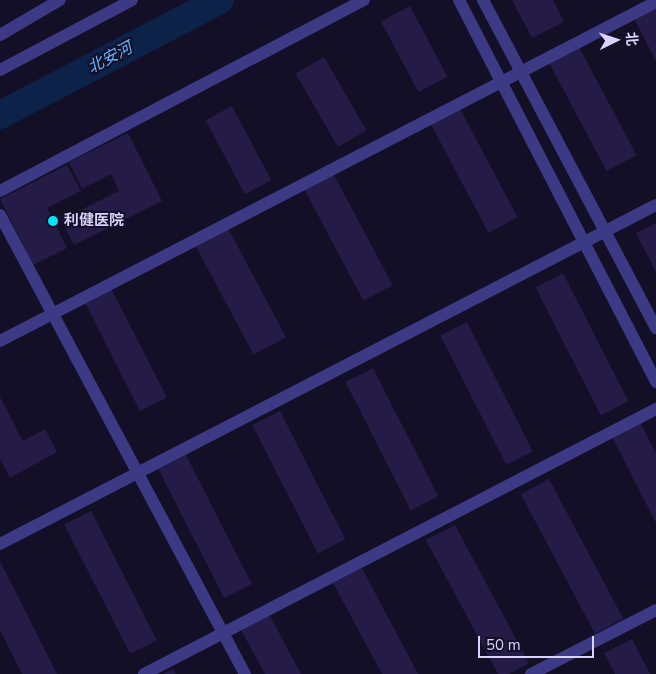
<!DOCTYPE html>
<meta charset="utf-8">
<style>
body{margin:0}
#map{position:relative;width:656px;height:674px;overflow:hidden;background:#130f26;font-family:"Nunito Sans","Noto Sans SC",sans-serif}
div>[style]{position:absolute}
.river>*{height:28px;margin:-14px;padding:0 14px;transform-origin:14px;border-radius:14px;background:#0c2248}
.building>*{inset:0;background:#241b47;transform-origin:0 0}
.minor>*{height:12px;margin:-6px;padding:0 6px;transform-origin:6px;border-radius:6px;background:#3d3a85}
.dots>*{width:14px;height:14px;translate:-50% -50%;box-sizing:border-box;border:2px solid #130f26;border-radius:50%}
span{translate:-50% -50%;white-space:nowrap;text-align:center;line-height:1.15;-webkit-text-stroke:4px #130f26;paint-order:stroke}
.poi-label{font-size:15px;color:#d9d4ff;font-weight:700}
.left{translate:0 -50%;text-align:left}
.water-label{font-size:16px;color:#62b6ff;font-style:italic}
.north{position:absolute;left:591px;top:15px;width:50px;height:50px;-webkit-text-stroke:4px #130f26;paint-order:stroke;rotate:86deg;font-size:14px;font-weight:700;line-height:20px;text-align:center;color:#d9d4ff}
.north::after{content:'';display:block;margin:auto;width:18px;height:22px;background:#d9d4ff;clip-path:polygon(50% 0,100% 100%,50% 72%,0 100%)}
.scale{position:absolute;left:478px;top:636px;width:116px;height:22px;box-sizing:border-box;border:2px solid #d9d4ff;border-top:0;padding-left:6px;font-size:15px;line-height:18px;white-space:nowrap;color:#d9d4ff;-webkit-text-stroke:4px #130f26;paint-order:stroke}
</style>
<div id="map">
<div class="river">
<div style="left:0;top:115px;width:248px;rotate:-27.6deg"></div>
</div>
<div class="building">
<div style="clip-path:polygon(512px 0,553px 0,564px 22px,532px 38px)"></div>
<div style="clip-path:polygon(656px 2px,656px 61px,632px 15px)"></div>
<div style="left:410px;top:6px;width:80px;height:33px;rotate:62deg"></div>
<div style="left:577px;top:43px;width:127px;height:34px;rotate:62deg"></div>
<div style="left:324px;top:57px;width:85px;height:33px;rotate:60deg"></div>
<div style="left:458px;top:105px;width:127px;height:33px;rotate:62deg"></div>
<div style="left:232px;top:106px;width:84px;height:30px;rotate:62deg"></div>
<div style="clip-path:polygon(128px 133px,162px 201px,74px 245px,61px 220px,119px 191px,111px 174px,82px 189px,69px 162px)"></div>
<div style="clip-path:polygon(67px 165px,81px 191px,47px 208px,67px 248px,33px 265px,0 199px)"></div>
<div style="left:333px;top:173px;width:127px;height:33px;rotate:62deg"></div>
<div style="clip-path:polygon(656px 223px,656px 272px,636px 233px)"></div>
<div style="left:228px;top:228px;width:124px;height:37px;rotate:62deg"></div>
<div style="left:563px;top:273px;width:144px;height:31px;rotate:63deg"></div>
<div style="left:111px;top:288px;width:123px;height:30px;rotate:63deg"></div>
<div style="left:467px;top:322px;width:145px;height:30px;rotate:63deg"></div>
<div style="left:373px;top:368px;width:144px;height:31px;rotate:63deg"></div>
<div style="clip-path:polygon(0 397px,23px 441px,45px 429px,57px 452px,10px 478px,0 459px)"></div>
<div style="left:280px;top:411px;width:144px;height:31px;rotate:63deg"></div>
<div style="clip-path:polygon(640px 422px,656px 453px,656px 523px,612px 437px)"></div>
<div style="left:186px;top:455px;width:145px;height:31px;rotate:63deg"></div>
<div style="left:549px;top:479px;width:158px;height:32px;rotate:62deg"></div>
<div style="left:91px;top:511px;width:145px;height:30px;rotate:63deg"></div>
<div style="clip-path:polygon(455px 525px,529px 663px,509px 674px,498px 674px,426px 540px)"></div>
<div style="clip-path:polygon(0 561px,57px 674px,22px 674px,0 630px)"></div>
<div style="clip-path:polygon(362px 568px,418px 674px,382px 674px,333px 583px)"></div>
<div style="clip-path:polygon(268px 612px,301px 674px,265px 674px,240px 628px)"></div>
<div style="clip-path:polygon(632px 639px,650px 674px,615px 674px,604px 653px)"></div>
<div style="clip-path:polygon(173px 669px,176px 674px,163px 674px)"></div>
</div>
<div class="minor">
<div style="left:459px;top:0;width:430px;rotate:62.7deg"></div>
<div style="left:483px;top:0;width:371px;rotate:62.2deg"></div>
<div style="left:0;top:35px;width:69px;rotate:-30.3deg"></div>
<div style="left:0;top:70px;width:149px;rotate:-27.9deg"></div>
<div style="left:0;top:191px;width:411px;rotate:-27.7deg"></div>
<div style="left:0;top:215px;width:520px;rotate:61.91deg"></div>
<div style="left:0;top:341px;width:738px;rotate:-27.33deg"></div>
<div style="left:0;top:544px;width:738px;rotate:-27.33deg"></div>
<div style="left:144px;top:674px;width:577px;rotate:-27.37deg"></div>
<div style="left:531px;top:674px;width:140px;rotate:-27.1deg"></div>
</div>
<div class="dots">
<div style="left:53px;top:221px;background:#00e5ff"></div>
</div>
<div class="poi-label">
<span class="left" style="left:64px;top:221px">利健医院</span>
</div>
<div class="water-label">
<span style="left:110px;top:58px;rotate:-28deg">北安河</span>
</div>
<div class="north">北</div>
<div class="scale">50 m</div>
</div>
